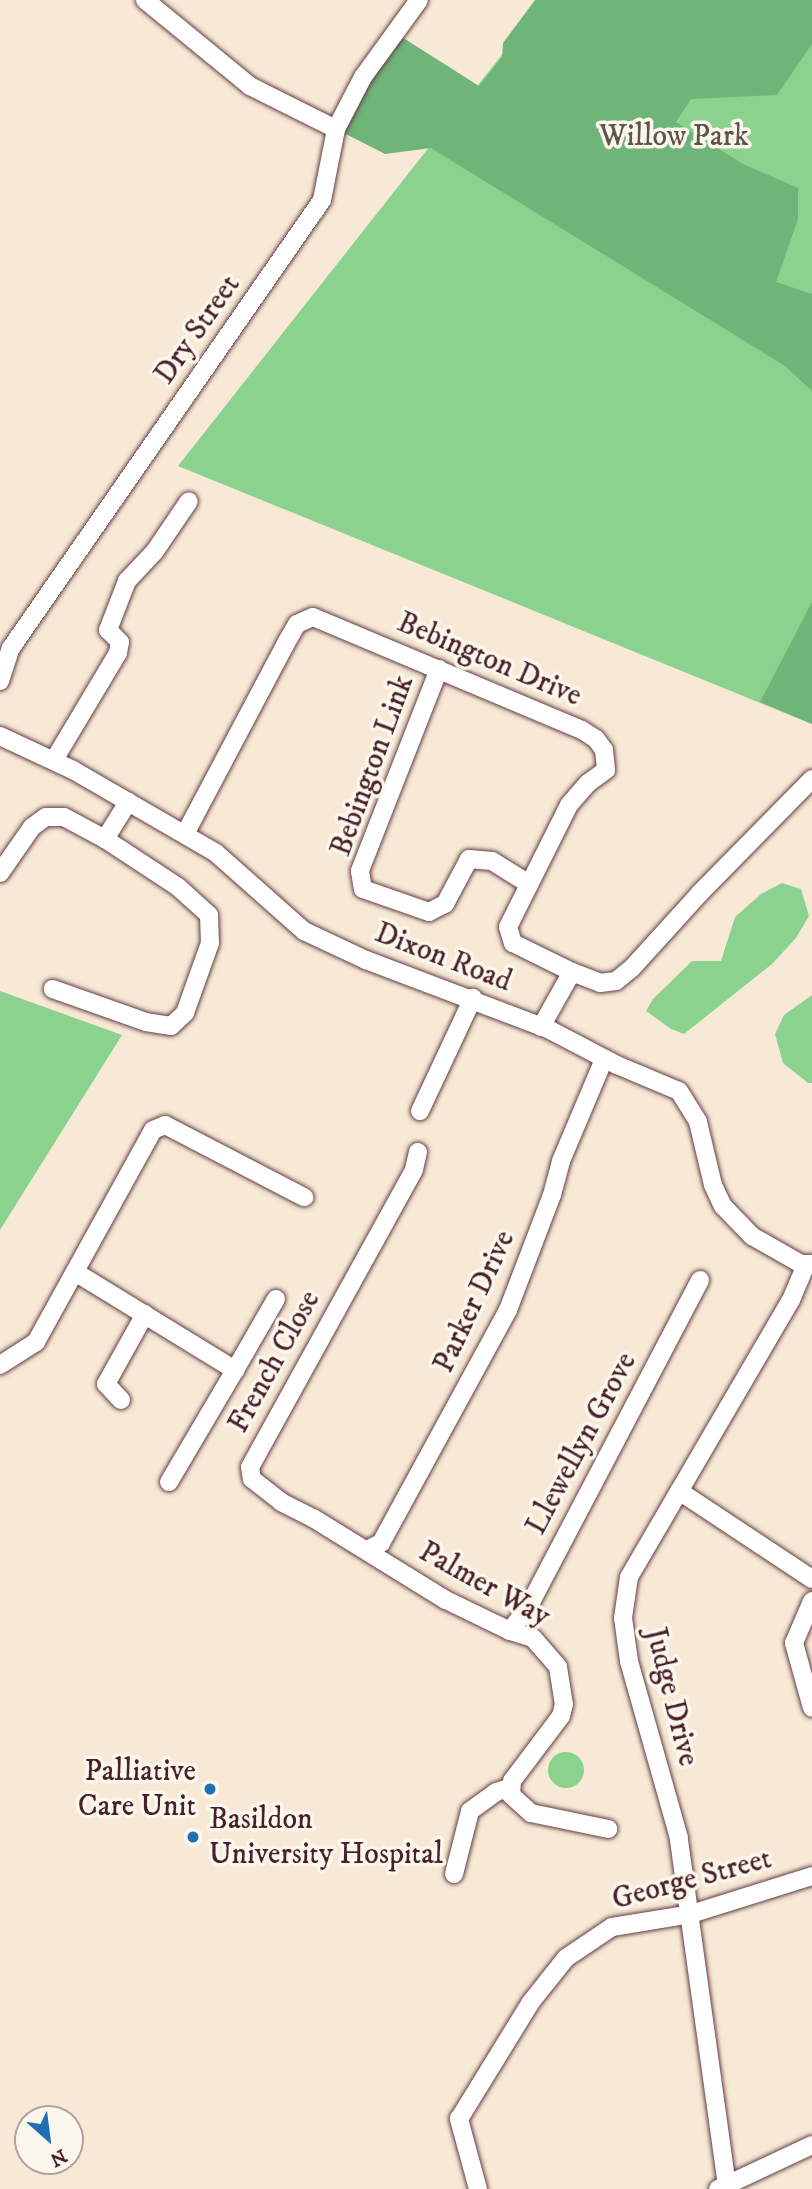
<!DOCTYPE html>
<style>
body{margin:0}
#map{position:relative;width:812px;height:2189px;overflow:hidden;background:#f7e9d5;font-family:"IM FELL DW Pica",serif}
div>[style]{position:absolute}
.green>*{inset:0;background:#8ad28e}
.round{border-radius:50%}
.forest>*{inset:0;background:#6fb479}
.roads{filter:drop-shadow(0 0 2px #643d44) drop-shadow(0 0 2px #643d44)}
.street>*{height:18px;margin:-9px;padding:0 9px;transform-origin:9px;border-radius:9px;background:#fff}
.dots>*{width:19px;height:19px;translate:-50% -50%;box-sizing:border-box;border:4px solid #fbf7ec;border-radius:50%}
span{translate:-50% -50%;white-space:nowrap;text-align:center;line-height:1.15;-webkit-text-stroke:7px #fbf7ec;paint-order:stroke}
.park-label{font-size:30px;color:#5d5549}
.street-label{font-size:30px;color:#4a1f2b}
.poi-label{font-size:30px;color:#4a1f2b}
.right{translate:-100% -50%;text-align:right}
.left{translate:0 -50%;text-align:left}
.north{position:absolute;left:14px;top:2105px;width:70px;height:70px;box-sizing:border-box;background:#fbf7ec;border:2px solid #b4a19f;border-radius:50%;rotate:152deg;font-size:19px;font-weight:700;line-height:28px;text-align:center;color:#4a1f2b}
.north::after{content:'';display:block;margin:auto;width:24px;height:32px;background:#1f6fb2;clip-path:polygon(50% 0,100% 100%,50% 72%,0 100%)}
</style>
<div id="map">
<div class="green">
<div style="clip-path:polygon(545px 0,812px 0,812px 724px,178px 466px)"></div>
<div style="clip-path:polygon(782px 883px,801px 889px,809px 916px,796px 938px,772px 964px,684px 1034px,671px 1029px,646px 1011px,653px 999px,692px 961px,721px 961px,735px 917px,761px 894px)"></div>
<div style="clip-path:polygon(0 991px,122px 1035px,0 1230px)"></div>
<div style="clip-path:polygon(812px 995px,812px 1083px,808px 1083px,783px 1063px,775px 1034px,784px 1015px)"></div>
<div class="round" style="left:548px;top:1752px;width:36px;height:36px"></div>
</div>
<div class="forest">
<div style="clip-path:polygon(535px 0,812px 0,812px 44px,777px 95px,691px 99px,676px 122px,743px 164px,798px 188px,798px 219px,776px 282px,812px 294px,812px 391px,785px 366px,431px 148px,385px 154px,336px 129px,397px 34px,479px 86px,502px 57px,503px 43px)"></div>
<div style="clip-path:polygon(812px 602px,812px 724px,760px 702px)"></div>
</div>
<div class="roads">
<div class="street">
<div style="left:145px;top:0;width:136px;rotate:39.3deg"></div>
<div style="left:250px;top:86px;width:96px;rotate:26.6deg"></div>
<div style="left:439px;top:669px;width:217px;rotate:111.4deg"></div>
<div style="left:360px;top:871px;width:18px;rotate:81deg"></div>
<div style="left:363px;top:889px;width:70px;rotate:19.2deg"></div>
<div style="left:429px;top:912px;width:18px;rotate:-27deg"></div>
<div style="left:445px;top:904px;width:51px;rotate:-61.9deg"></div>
<div style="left:469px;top:859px;width:23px;rotate:5deg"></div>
<div style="left:492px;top:861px;width:44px;rotate:31.9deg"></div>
<div style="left:0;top:681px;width:35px;rotate:-72deg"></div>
<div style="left:11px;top:648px;width:545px;rotate:-55.23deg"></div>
<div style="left:322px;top:200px;width:72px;rotate:-78.8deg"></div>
<div style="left:336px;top:129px;width:59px;rotate:-62.6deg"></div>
<div style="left:363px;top:77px;width:95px;rotate:-54deg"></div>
<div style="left:0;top:736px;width:81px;rotate:25deg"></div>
<div style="left:73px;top:770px;width:165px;rotate:30.1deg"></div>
<div style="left:216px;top:853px;width:118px;rotate:41.6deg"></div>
<div style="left:304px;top:931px;width:68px;rotate:25.1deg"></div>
<div style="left:366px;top:960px;width:197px;rotate:20.8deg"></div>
<div style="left:550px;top:1030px;width:76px;rotate:27.6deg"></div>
<div style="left:617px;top:1065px;width:67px;rotate:22.8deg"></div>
<div style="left:679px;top:1091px;width:36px;rotate:58deg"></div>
<div style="left:698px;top:1122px;width:65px;rotate:76.6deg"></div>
<div style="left:713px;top:1185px;width:23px;rotate:65deg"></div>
<div style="left:723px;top:1206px;width:42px;rotate:46deg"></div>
<div style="left:752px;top:1236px;width:56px;rotate:29.7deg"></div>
<div style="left:801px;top:1264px;width:11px"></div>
<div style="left:54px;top:760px;width:125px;rotate:-59.1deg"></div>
<div style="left:118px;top:653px;width:11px;rotate:-80deg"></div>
<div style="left:120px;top:642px;width:17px;rotate:-135deg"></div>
<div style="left:108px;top:630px;width:53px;rotate:-68.8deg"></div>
<div style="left:127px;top:581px;width:41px;rotate:-47deg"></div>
<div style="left:155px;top:551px;width:60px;rotate:-55.8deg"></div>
<div style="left:185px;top:834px;width:216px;rotate:-62.1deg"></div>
<div style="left:286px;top:643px;width:22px;rotate:-60deg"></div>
<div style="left:297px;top:624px;width:17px;rotate:-24deg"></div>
<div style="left:313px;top:617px;width:292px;rotate:22.8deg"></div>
<div style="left:582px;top:730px;width:17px;rotate:33deg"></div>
<div style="left:596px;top:739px;width:14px;rotate:54deg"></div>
<div style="left:604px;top:750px;width:20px;rotate:84deg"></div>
<div style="left:606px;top:770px;width:22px;rotate:144deg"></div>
<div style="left:588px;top:783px;width:29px;rotate:131deg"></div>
<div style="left:569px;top:805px;width:136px;rotate:116.6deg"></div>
<div style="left:508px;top:927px;width:17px;rotate:73deg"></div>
<div style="left:513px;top:943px;width:66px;rotate:26.2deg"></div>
<div style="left:572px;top:972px;width:63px;rotate:119.4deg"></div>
<div style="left:105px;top:839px;width:44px;rotate:-58.1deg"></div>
<div style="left:0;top:873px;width:56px;rotate:-55.2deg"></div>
<div style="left:32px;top:827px;width:17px;rotate:-36deg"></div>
<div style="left:46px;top:817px;width:18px"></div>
<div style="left:64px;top:817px;width:47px;rotate:28.2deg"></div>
<div style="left:105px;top:839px;width:87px;rotate:33.3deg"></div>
<div style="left:178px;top:887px;width:42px;rotate:42.1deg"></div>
<div style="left:209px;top:915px;width:28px;rotate:88deg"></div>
<div style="left:210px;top:943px;width:74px;rotate:109.7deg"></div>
<div style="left:185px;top:1013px;width:19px;rotate:137deg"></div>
<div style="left:171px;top:1026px;width:25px;rotate:-171deg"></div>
<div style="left:146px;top:1022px;width:99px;rotate:-160.5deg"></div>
<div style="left:572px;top:972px;width:30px;rotate:21deg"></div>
<div style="left:600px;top:983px;width:16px;rotate:-7deg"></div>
<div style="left:616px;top:981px;width:21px;rotate:-39deg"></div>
<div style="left:632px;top:968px;width:101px;rotate:-47.8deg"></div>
<div style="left:700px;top:893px;width:160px;rotate:-45.5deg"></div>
<div style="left:420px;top:1111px;width:125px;rotate:-64.9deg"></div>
<div style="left:418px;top:1152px;width:18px;rotate:103deg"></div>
<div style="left:414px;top:1170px;width:339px;rotate:118.9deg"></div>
<div style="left:250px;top:1467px;width:12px;rotate:81deg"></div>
<div style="left:252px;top:1479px;width:37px;rotate:38deg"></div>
<div style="left:281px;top:1502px;width:36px;rotate:27deg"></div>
<div style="left:313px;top:1518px;width:156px;rotate:31.7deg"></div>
<div style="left:446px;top:1600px;width:71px;rotate:25.8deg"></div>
<div style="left:510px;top:1631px;width:24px;rotate:17deg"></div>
<div style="left:533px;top:1638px;width:38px;rotate:49deg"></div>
<div style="left:558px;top:1667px;width:37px;rotate:81deg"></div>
<div style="left:564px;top:1704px;width:12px;rotate:104deg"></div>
<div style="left:561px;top:1716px;width:81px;rotate:127deg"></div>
<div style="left:512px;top:1781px;width:14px;rotate:94deg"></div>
<div style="left:511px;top:1795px;width:27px;rotate:42deg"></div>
<div style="left:531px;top:1813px;width:79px;rotate:11.7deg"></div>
<div style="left:75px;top:1272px;width:188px;rotate:31.5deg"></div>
<div style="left:235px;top:1370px;width:130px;rotate:120.5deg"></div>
<div style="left:0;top:1365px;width:43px;rotate:-32.6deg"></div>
<div style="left:36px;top:1342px;width:242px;rotate:-61.1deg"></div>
<div style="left:153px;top:1130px;width:13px;rotate:-23deg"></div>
<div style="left:165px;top:1125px;width:157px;rotate:27.4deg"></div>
<div style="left:235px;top:1370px;width:82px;rotate:-60deg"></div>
<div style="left:121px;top:1400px;width:22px;rotate:-133deg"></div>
<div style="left:106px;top:1384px;width:80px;rotate:-60.9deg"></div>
<div style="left:679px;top:1491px;width:159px;rotate:33.5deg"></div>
<div style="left:367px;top:1550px;width:16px;rotate:-27deg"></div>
<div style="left:381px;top:1543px;width:265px;rotate:-61.4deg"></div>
<div style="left:508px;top:1310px;width:123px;rotate:-69.1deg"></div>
<div style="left:552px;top:1195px;width:35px;rotate:-75deg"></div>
<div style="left:561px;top:1161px;width:111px;rotate:-67.1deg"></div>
<div style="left:812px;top:1601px;width:46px;rotate:113.2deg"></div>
<div style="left:794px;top:1643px;width:67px;rotate:74.5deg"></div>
<div style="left:510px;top:1631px;width:34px;rotate:-53deg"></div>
<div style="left:530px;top:1604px;width:366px;rotate:-62.3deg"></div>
<div style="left:454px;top:1874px;width:65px;rotate:-75.7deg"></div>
<div style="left:470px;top:1811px;width:32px;rotate:-36deg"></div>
<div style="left:496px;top:1792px;width:14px;rotate:-17deg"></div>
<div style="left:727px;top:2186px;width:351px;rotate:-97.9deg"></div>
<div style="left:679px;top:1838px;width:184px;rotate:-105.8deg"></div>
<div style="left:629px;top:1661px;width:43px;rotate:-97.9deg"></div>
<div style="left:623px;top:1618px;width:41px;rotate:-81.7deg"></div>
<div style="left:629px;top:1577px;width:321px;rotate:-59.7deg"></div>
<div style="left:791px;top:1300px;width:39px;rotate:-67deg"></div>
<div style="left:478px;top:2189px;width:73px;rotate:-105.2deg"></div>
<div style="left:459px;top:2119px;width:137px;rotate:-58.4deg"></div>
<div style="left:531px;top:2002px;width:56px;rotate:-51.5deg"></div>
<div style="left:566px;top:1958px;width:55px;rotate:-34deg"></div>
<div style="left:612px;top:1927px;width:80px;rotate:-9.3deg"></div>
<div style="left:691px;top:1914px;width:127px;rotate:-17.4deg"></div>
<div style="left:718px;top:2189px;width:104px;rotate:-25.1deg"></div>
</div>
</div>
<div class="dots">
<div style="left:210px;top:1789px;background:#1f6fb2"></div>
<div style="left:193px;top:1837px;background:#1f6fb2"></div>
</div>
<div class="park-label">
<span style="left:674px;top:137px">Willow Park</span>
</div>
<div class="street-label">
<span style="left:198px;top:330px;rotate:-55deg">Dry Street</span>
<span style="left:489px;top:660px;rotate:23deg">Bebington Drive</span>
<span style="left:373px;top:766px;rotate:-70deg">Bebington Link</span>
<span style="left:443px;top:958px;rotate:21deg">Dixon Road</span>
<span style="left:475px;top:1302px;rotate:-65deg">Parker Drive</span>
<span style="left:275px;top:1362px;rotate:-61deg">French Close</span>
<span style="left:582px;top:1444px;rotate:-62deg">Llewellyn Grove</span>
<span style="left:484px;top:1585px;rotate:29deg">Palmer Way</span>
<span style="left:671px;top:1697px;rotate:76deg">Judge Drive</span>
<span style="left:692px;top:1880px;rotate:-15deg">George Street</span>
</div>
<div class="poi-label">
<span class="right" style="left:196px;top:1789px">Palliative<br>Care Unit</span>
<span class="left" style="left:209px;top:1837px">Basildon<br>University Hospital</span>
</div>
<div class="north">N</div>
</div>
